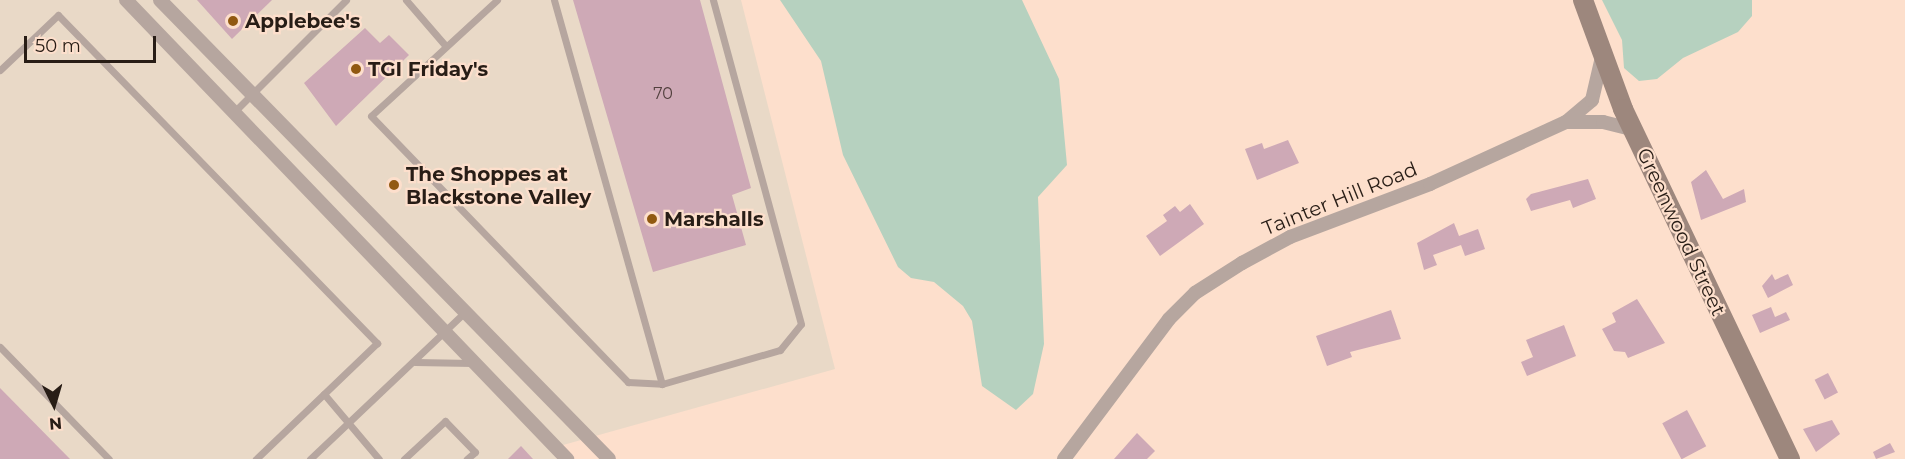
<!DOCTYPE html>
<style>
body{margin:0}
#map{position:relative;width:1905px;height:459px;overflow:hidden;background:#fddfcc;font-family:Montserrat,sans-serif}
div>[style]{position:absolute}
.commercial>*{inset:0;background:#e9d9c7}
.green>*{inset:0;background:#b6d1bf}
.building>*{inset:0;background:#cea9b6;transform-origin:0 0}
.lane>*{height:7px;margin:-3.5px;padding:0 3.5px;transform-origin:3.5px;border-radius:3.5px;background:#b6a69f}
.street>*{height:14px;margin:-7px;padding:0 7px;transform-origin:7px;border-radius:7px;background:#b6a69f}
.secondary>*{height:20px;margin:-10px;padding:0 10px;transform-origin:10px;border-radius:10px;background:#9d877d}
.dots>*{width:16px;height:16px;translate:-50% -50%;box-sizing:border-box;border:3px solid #fddfcc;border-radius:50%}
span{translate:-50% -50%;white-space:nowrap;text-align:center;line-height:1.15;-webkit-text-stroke:4.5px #fddfcc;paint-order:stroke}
.number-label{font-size:16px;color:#52403e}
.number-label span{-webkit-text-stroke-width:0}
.poi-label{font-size:20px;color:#281d16;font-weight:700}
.left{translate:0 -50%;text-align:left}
.street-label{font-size:20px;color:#281d16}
.north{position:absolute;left:24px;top:375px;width:60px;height:60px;-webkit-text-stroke:4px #fddfcc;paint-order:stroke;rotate:175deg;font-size:16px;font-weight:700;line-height:24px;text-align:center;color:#281d16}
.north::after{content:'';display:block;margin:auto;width:21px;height:27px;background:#281d16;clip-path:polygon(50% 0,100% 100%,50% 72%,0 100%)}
.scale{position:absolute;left:24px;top:36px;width:132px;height:27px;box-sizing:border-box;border:3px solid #281d16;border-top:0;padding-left:8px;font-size:18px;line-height:21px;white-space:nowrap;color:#281d16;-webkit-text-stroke:4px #fddfcc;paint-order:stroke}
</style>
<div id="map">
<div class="commercial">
<div style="clip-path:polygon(0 0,741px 0,835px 369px,556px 447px,567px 459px,0 459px)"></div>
</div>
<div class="green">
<div style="clip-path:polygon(780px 0,1022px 0,1059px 79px,1067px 165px,1038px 197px,1044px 344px,1033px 394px,1016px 410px,982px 386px,972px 321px,963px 306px,934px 282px,911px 278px,898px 267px,843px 155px,821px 61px)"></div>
<div style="clip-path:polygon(1602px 0,1752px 0,1752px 16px,1738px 32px,1683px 58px,1657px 79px,1639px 81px,1624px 68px,1622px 40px)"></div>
</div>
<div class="building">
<div style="clip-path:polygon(197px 0,272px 0,232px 39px)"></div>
<div style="clip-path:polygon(573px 0,700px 0,751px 188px,732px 195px,746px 245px,653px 272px)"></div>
<div style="clip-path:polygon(365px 28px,380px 43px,389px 35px,409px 55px,336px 126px,304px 83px)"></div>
<div style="clip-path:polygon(1288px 140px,1299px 163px,1257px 180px,1245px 149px,1262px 143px,1264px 149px)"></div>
<div style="clip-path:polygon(1706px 170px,1723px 199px,1744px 189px,1746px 202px,1701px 220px,1691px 182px)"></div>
<div style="clip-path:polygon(1588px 179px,1596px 199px,1573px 208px,1570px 200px,1531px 211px,1526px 199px,1531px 194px)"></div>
<div style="clip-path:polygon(1190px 204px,1204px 224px,1160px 256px,1146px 236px,1167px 221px,1163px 215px,1175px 206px,1180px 212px)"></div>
<div style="clip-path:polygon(1454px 223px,1459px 236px,1478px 229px,1485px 249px,1465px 256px,1461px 245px,1433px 255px,1437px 265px,1424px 270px,1417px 243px)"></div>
<div style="clip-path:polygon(1772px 274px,1775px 280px,1788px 274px,1793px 285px,1768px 298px,1762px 286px)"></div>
<div style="clip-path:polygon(1637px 299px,1665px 343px,1628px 358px,1625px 352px,1614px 351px,1602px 329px,1616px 322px,1612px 313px)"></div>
<div style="clip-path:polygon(1771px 307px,1775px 317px,1786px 312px,1790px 320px,1760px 333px,1752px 315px)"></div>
<div style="clip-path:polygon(1391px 310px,1401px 339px,1350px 352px,1352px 357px,1327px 366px,1316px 336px)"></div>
<div style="clip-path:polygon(1564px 325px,1576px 356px,1527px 376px,1521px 362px,1533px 357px,1526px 340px)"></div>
<div style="left:1828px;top:373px;width:22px;height:15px;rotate:63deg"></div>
<div style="clip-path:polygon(0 388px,70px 459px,0 459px)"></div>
<div style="left:1687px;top:410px;width:41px;height:28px;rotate:62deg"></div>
<div style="clip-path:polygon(1832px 420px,1840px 434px,1816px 452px,1803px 429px)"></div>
<div style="clip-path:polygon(1137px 433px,1155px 451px,1147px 459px,1114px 459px)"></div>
<div style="clip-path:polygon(1890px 443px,1895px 452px,1876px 459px,1873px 452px)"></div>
<div style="clip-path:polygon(521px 446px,533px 459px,508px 459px)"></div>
</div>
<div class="lane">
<div style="left:406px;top:0;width:58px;rotate:49.2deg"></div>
<div style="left:497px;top:0;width:171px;rotate:137.4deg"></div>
<div style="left:371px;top:116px;width:370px;rotate:46deg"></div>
<div style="left:628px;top:382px;width:34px;rotate:3deg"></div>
<div style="left:554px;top:0;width:399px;rotate:74.3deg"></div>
<div style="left:662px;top:384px;width:123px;rotate:-16.1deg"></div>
<div style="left:780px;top:350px;width:33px;rotate:-51deg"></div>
<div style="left:801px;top:324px;width:336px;rotate:-105.2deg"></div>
<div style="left:0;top:70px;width:80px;rotate:-43.5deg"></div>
<div style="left:58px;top:15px;width:458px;rotate:45.8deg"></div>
<div style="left:377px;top:343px;width:168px;rotate:136.2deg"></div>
<div style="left:235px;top:111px;width:157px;rotate:-45deg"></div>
<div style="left:0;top:347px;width:156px;rotate:45.8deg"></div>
<div style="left:415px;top:362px;width:57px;rotate:1deg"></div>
<div style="left:324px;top:394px;width:85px;rotate:49.8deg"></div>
<div style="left:310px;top:459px;width:215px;rotate:-43.5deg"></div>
<div style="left:404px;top:459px;width:56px;rotate:-42.8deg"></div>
<div style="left:445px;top:421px;width:43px;rotate:45.9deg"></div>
<div style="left:475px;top:452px;width:11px;rotate:139deg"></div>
</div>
<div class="street">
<div style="left:126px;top:0;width:637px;rotate:46.15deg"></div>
<div style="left:160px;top:0;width:642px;rotate:45.63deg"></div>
<div style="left:1566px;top:122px;width:34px;rotate:-40deg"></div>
<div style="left:1592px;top:100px;width:44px;rotate:-76.9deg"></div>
<div style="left:1064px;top:459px;width:175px;rotate:-53.1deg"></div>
<div style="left:1169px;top:319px;width:37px;rotate:-45deg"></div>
<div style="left:1195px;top:293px;width:56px;rotate:-32.6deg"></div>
<div style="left:1242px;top:263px;width:55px;rotate:-28.4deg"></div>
<div style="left:1290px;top:237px;width:150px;rotate:-20.7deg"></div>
<div style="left:1430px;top:184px;width:149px;rotate:-24.5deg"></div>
<div style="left:1566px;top:122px;width:37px"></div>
<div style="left:1603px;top:122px;width:30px;rotate:14deg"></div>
</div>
<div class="secondary">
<div style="left:1583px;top:0;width:116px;rotate:69.8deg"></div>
<div style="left:1623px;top:109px;width:388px;rotate:64.5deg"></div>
</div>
<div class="dots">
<div style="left:233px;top:21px;background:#915911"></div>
<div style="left:356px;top:69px;background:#915911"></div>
<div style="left:394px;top:185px;background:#915911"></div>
<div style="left:652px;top:219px;background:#915911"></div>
</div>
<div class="number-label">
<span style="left:663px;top:94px">70</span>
</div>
<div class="poi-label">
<span class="left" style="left:245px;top:21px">Applebee's</span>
<span class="left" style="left:368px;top:69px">TGI Friday's</span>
<span class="left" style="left:406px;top:186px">The Shoppes at<br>Blackstone Valley</span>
<span class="left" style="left:664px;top:219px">Marshalls</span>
</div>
<div class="street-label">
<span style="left:1340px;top:199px;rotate:-22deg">Tainter Hill Road</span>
<span style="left:1681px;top:232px;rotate:65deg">Greenwood Street</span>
</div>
<div class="north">N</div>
<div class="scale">50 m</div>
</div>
